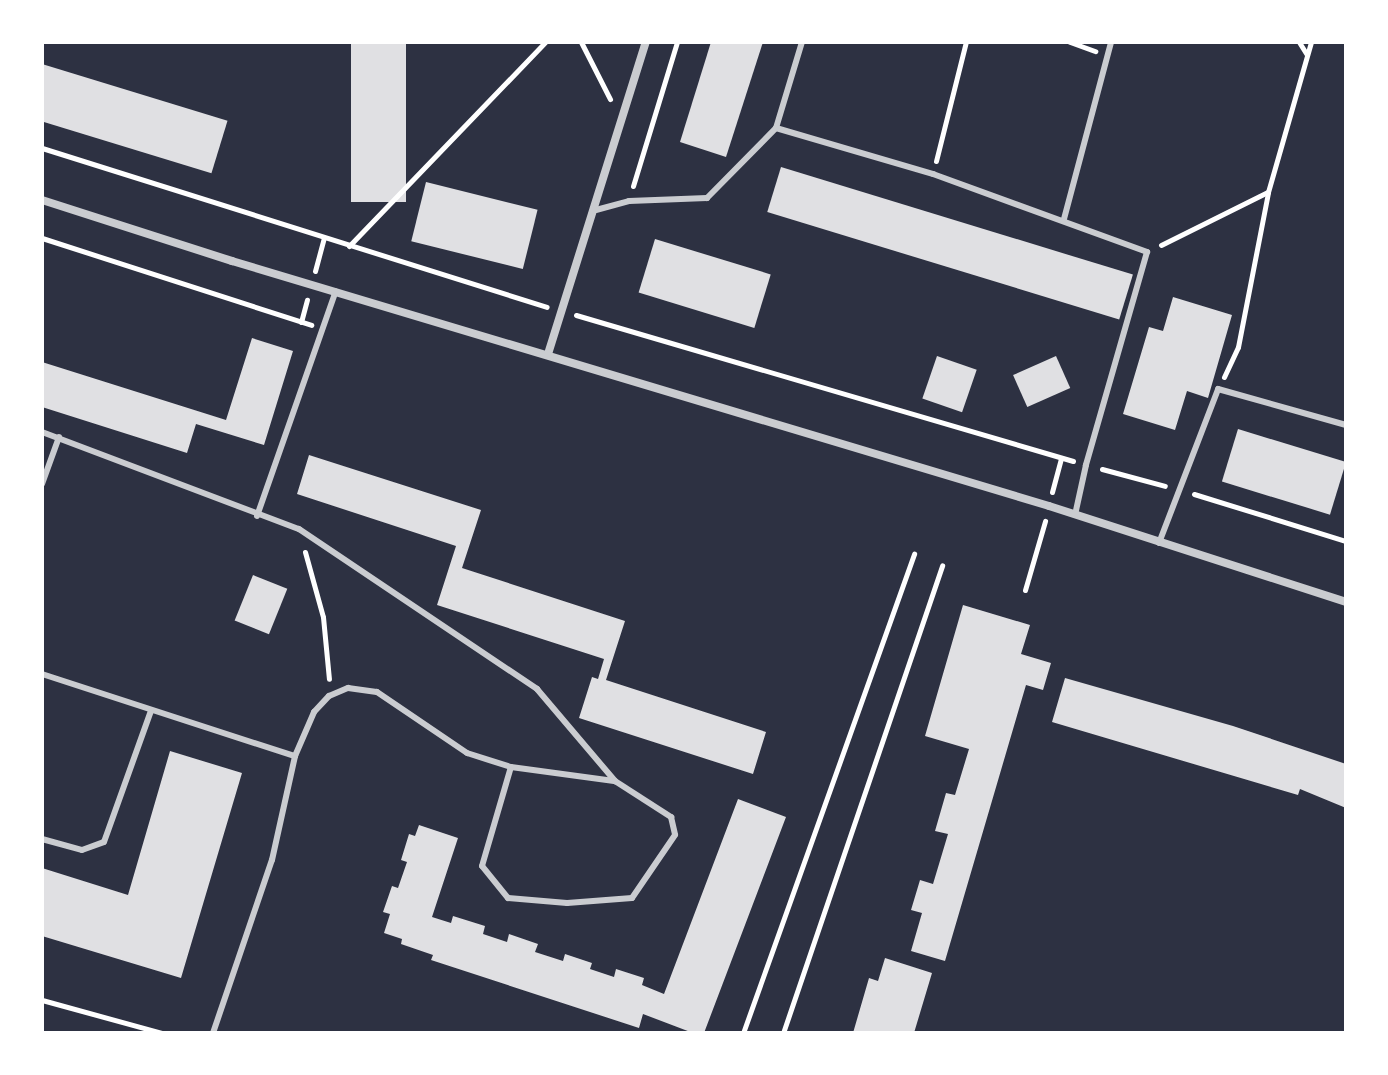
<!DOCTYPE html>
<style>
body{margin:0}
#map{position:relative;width:1388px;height:1075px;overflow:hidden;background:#2d3142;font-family:Overpass,sans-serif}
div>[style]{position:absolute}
.building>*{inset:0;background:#e0e0e3;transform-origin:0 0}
.path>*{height:5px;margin:-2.5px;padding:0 2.5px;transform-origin:2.5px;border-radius:2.5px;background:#fff}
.service>*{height:6px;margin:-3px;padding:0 3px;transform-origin:3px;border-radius:3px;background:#caccd0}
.minor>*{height:8px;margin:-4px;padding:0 4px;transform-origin:4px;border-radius:4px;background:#caccd0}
span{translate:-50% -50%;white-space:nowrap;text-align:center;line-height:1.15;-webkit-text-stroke:6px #fff;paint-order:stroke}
.frame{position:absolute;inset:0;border:44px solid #fff;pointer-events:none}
</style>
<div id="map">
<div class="building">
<div style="left:351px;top:42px;width:55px;height:160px"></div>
<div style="clip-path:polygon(711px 42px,763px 42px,726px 157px,680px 142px)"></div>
<div style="left:42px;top:64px;width:194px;height:55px;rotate:17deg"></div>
<div style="left:781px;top:167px;width:368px;height:47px;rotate:17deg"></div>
<div style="left:426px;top:182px;width:115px;height:61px;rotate:14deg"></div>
<div style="left:655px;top:239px;width:121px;height:56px;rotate:17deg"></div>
<div style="clip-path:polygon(1173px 297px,1232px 315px,1208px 398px,1187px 391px,1175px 430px,1123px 414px,1149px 327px,1163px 331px)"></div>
<div style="clip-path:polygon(252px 338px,293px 351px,264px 445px,196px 424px,187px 453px,42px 407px,42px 362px,226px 420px)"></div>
<div style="left:937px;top:356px;width:42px;height:45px;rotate:19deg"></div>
<div style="left:1056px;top:356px;width:35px;height:47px;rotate:66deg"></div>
<div style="left:1238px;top:429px;width:113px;height:55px;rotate:17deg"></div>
<div style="clip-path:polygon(309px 455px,481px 510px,462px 568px,625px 621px,606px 680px,766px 732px,753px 774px,579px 718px,592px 677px,598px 679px,604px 659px,437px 605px,456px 546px,297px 494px)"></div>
<div style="left:253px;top:575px;width:37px;height:49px;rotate:22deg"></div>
<div style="clip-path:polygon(963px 605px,1030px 625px,1021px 654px,1051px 663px,1043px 690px,1026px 685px,945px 961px,911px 951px,922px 913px,911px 910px,920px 880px,933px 884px,948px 834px,935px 831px,946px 793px,955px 795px,969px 749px,925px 736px)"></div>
<div style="clip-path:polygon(1065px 678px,1233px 726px,1346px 764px,1346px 808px,1300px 789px,1298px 795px,1052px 722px)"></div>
<div style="clip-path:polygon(170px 751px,242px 773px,181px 978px,42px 936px,42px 868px,128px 895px)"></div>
<div style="clip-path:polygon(738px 799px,786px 817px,704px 1033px,693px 1033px,643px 1014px,639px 1028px,431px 960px,433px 955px,401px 944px,402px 939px,384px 933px,390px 914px,383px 912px,392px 886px,398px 888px,407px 862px,401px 860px,409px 834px,415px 836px,419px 825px,458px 838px,432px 917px,451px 923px,453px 916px,485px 926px,483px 934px,507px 942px,509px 934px,538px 944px,535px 952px,563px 961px,565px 954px,592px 963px,590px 969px,614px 977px,616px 969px,644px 978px,642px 985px,664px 994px)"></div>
<div style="clip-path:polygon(885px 958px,932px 973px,914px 1033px,853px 1033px,869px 978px,878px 981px)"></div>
</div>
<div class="path">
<div style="left:581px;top:42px;width:64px;rotate:63deg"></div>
<div style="left:1070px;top:42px;width:27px;rotate:20deg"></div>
<div style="left:1299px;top:42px;width:15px;rotate:58deg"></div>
<div style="left:42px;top:148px;width:529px;rotate:17.48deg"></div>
<div style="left:936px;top:161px;width:123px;rotate:-75.9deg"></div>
<div style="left:633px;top:186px;width:151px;rotate:-73deg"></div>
<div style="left:42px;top:238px;width:283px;rotate:17.9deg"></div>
<div style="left:1161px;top:245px;width:119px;rotate:-26.4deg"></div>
<div style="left:1268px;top:192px;width:156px;rotate:-74deg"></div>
<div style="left:349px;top:246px;width:283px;rotate:-46.1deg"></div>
<div style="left:315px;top:271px;width:34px;rotate:-75deg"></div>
<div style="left:576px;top:315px;width:518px;rotate:16.37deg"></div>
<div style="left:301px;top:322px;width:23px;rotate:-75deg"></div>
<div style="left:1224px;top:377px;width:33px;rotate:-65deg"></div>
<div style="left:1238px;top:347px;width:157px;rotate:-79deg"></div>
<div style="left:1102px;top:469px;width:65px;rotate:15.1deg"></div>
<div style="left:1052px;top:492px;width:35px;rotate:-75deg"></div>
<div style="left:1194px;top:494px;width:159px;rotate:17.2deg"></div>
<div style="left:305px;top:552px;width:67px;rotate:74.5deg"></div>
<div style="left:323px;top:617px;width:62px;rotate:84.5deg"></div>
<div style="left:1025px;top:590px;width:72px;rotate:-73.8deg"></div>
<div style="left:42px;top:1000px;width:124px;rotate:15.4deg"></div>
<div style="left:743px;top:1033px;width:509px;rotate:-70.35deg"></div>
<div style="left:783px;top:1033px;width:494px;rotate:-71.2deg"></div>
</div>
<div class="service">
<div style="left:776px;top:128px;width:164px;rotate:16.3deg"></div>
<div style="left:933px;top:174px;width:228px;rotate:20deg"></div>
<div style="left:1147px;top:252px;width:222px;rotate:106deg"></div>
<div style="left:1086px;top:465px;width:51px;rotate:102.4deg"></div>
<div style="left:596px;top:210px;width:34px;rotate:-15deg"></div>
<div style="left:629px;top:201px;width:78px;rotate:-2.2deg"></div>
<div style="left:707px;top:198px;width:98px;rotate:-45.4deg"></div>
<div style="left:776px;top:128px;width:90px;rotate:-73.2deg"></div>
<div style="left:1064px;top:219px;width:183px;rotate:-75.1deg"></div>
<div style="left:42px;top:432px;width:275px;rotate:20.7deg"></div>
<div style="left:299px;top:529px;width:287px;rotate:33.9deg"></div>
<div style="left:537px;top:689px;width:121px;rotate:49.7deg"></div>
<div style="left:615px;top:781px;width:67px;rotate:32.7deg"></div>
<div style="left:671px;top:817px;width:18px;rotate:77deg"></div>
<div style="left:675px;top:835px;width:76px;rotate:124.3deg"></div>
<div style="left:632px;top:898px;width:65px;rotate:175.6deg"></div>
<div style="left:567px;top:903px;width:59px;rotate:-175.2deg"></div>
<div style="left:508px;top:898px;width:41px;rotate:-129.1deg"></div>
<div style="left:482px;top:866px;width:103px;rotate:-73.7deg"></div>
<div style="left:42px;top:484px;width:50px;rotate:-70.1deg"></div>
<div style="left:257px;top:516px;width:238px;rotate:-70.7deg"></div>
<div style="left:1159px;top:543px;width:165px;rotate:-69deg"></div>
<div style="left:1218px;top:389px;width:133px;rotate:15.7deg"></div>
<div style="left:42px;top:674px;width:266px;rotate:18deg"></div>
<div style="left:42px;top:839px;width:41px;rotate:15.4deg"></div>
<div style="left:82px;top:850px;width:23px;rotate:-20deg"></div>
<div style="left:104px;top:842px;width:139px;rotate:-70.3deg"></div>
<div style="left:213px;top:1033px;width:183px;rotate:-71.2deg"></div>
<div style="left:272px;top:860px;width:107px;rotate:-77.5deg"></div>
<div style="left:295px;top:756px;width:48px;rotate:-66.6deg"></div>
<div style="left:314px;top:712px;width:22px;rotate:-47deg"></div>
<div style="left:329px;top:696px;width:21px;rotate:-23deg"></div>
<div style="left:348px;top:688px;width:29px;rotate:8deg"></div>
<div style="left:377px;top:692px;width:109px;rotate:34.1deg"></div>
<div style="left:467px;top:753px;width:46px;rotate:17.7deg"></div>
<div style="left:511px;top:767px;width:104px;rotate:7.7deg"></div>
</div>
<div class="minor">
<div style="left:42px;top:200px;width:200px;rotate:17.8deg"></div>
<div style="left:232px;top:261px;width:853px;rotate:16.69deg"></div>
<div style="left:1049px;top:506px;width:312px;rotate:17.9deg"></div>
<div style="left:548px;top:354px;width:327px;rotate:-72.6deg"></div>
</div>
<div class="frame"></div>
</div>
